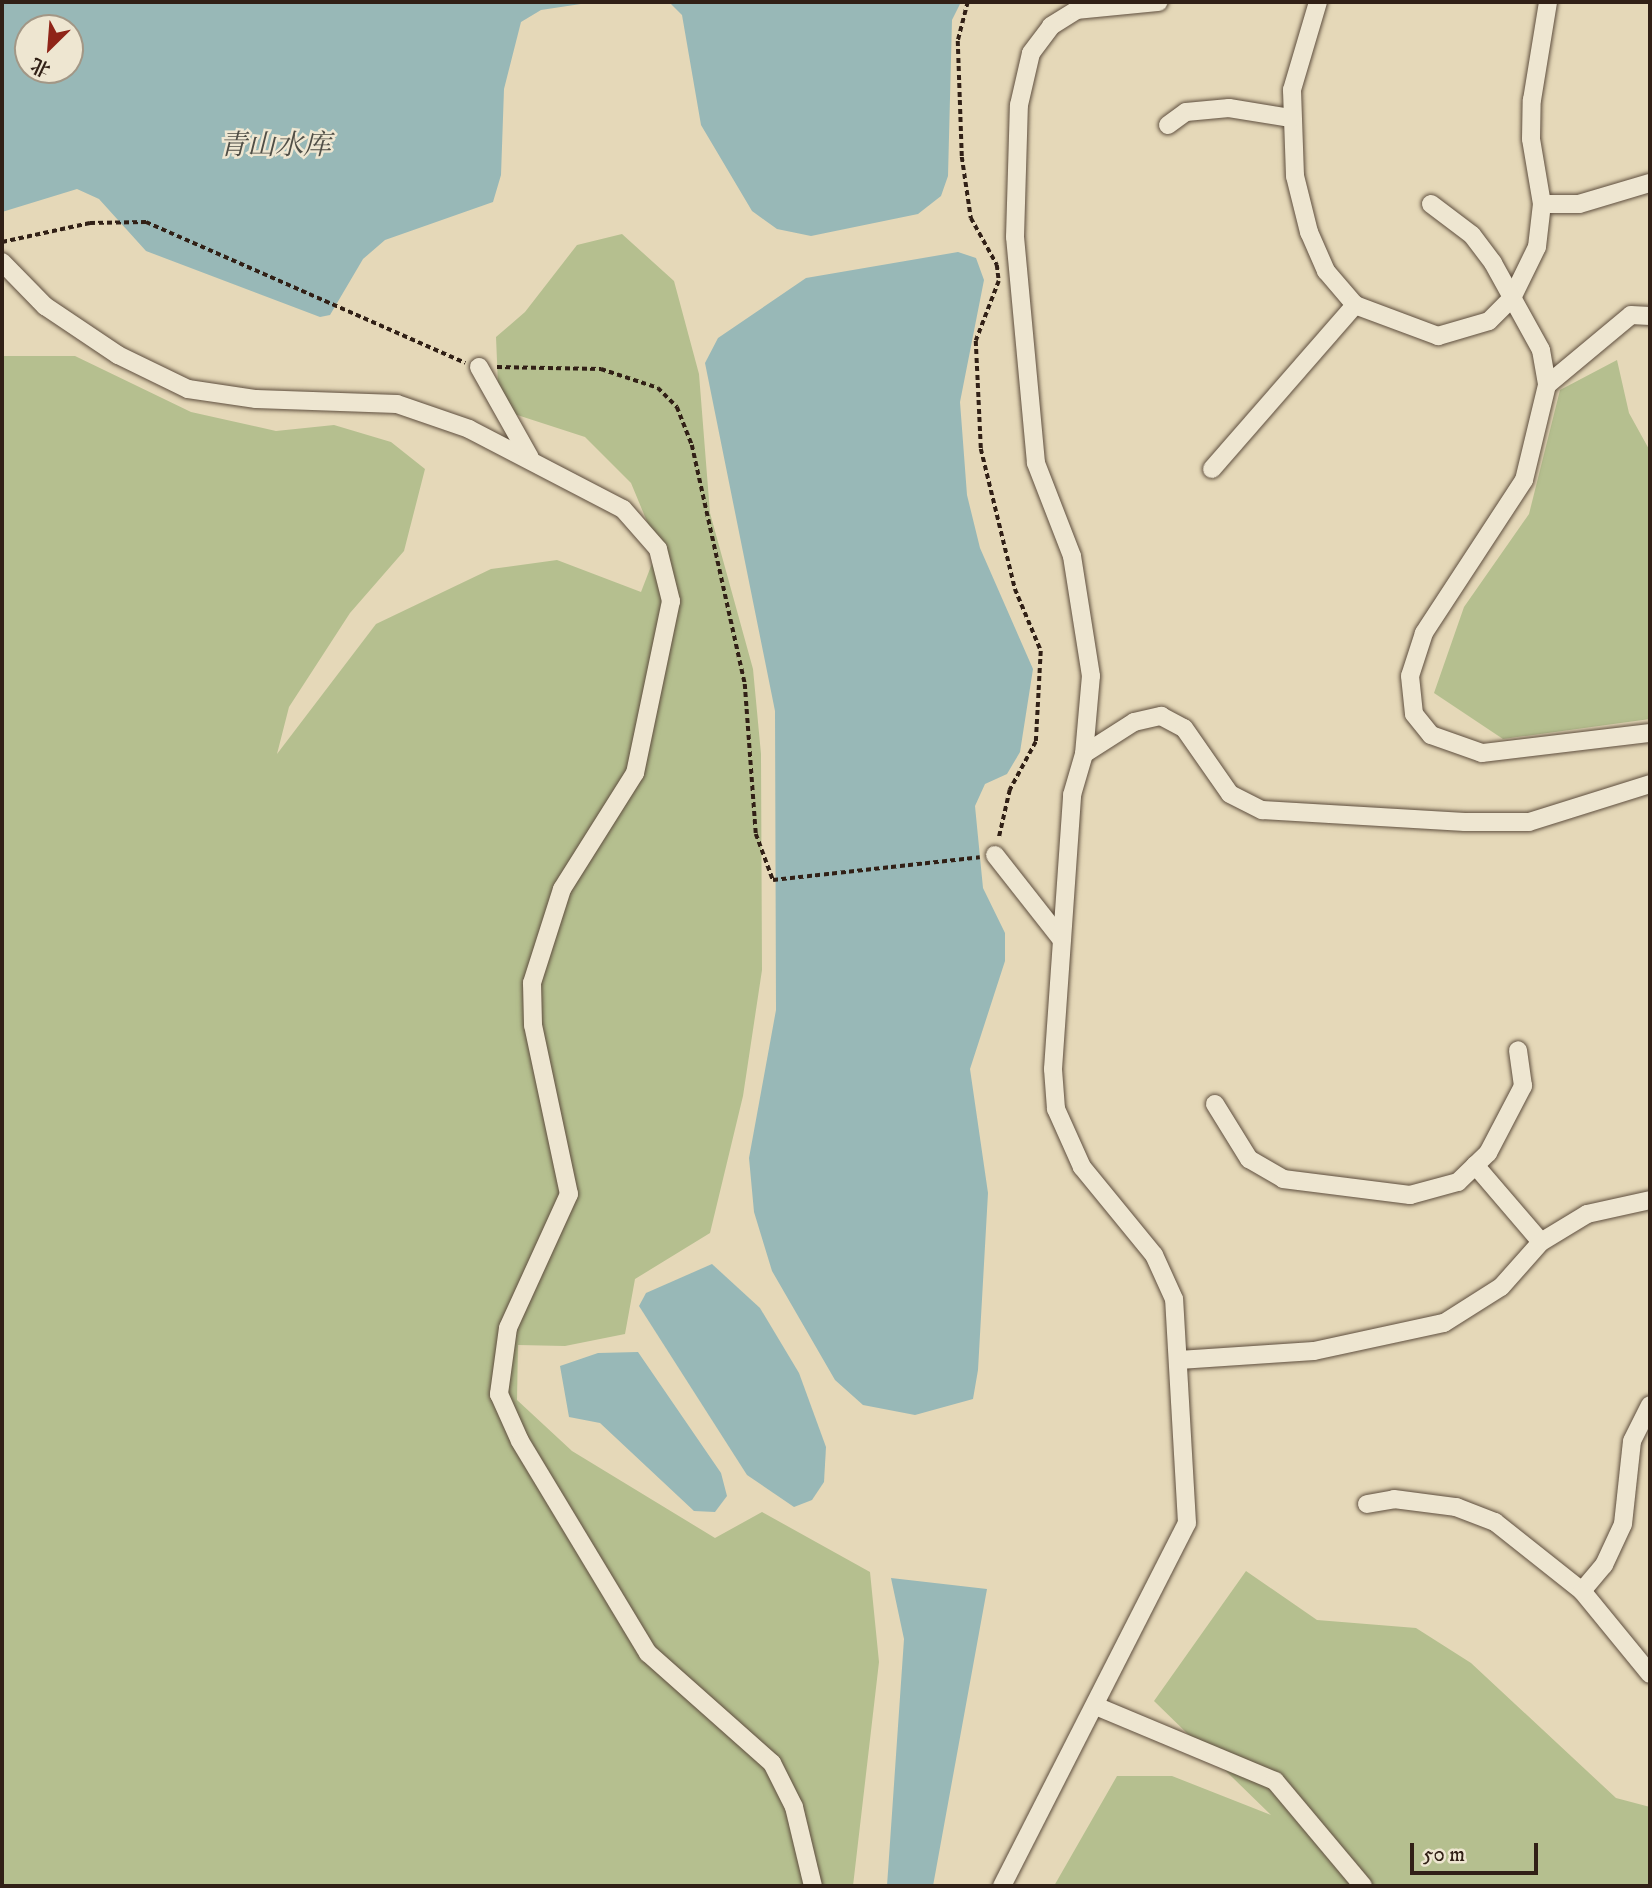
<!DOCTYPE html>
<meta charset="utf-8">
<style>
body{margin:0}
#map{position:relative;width:1652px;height:1888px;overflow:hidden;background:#e5d8b8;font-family:"IM FELL DW Pica","Noto Serif SC",serif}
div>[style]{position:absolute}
.green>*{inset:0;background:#b5bf8f}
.water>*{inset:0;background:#98b8b7}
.path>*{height:3.5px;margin-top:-1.75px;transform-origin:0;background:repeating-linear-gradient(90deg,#312016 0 5px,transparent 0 8.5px)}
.roads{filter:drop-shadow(0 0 2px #5e4e3e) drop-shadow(0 0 2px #5e4e3e)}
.minor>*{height:18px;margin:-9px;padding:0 9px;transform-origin:9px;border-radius:9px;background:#eee6d1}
span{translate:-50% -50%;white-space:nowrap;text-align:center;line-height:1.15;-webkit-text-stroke:5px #eee6d1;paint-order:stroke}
.water-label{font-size:28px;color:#504e46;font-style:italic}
.frame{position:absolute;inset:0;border:4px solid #312016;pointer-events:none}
.north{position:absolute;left:14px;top:14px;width:70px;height:70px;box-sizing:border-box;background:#eee6d1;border:2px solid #a29786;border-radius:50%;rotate:205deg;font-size:19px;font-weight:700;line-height:28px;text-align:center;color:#312016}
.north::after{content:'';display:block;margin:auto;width:24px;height:32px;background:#8f2418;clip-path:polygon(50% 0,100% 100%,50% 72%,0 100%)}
.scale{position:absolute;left:1410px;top:1843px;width:128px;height:32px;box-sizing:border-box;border:4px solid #312016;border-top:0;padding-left:9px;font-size:21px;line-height:24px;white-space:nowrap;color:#312016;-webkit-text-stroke:5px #eee6d1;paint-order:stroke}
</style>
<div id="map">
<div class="green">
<div style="clip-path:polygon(622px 234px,674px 281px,699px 374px,710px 513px,753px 669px,761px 754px,762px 970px,743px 1096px,710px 1233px,635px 1279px,625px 1334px,565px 1346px,518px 1345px,517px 1400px,572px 1451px,715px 1538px,762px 1512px,870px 1572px,879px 1662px,853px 1886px,2px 1886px,2px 356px,75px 356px,191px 412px,276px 431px,334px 425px,391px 442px,425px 469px,404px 551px,350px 613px,289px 707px,277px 754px,376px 624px,491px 569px,557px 560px,641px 592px,658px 548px,631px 483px,585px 437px,499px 409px,496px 337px,525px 312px,577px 245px)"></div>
<div style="clip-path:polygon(1617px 360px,1629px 413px,1650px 451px,1650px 719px,1503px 739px,1434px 693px,1464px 607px,1529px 514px,1560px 390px)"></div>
<div style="clip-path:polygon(1246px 1571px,1317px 1620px,1416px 1628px,1471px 1663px,1616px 1798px,1650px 1807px,1650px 1886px,1054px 1886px,1117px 1776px,1172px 1776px,1271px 1815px,1154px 1701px)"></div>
</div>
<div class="water">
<div style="clip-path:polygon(evenodd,2px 2px,594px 2px,541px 10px,521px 22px,504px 89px,501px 175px,493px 202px,385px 240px,363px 259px,330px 315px,320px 317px,146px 251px,99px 199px,77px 189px,2px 212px,2px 2px,70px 28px,70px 70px,28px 70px,28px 28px,70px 28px)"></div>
<div style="clip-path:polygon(669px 2px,961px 2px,952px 20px,948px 176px,941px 196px,918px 214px,811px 236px,777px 229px,752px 211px,701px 125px,682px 15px)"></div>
<div style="clip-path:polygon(958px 252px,976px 258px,984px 280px,960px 402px,967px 495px,980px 548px,1033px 669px,1020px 752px,1007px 774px,985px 784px,975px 806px,983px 888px,1005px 933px,1005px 961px,970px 1069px,988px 1193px,978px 1370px,973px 1399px,915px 1415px,863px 1405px,835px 1380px,772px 1271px,754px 1212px,749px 1158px,776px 1010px,775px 711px,705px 363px,718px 338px,806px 278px)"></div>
<div style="clip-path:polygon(712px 1264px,760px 1308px,799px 1373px,826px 1447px,824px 1482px,812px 1500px,794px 1507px,747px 1475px,639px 1306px,646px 1293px)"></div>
<div style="clip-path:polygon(638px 1352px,721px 1473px,727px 1496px,715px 1512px,694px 1511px,600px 1423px,569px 1417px,560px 1366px,598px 1353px)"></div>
<div style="clip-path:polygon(891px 1578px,987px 1589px,933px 1886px,887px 1886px,904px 1639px)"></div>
</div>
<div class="path">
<div style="left:968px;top:2px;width:40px;rotate:104.4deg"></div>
<div style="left:958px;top:41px;width:116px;rotate:88deg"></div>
<div style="left:962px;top:157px;width:62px;rotate:81.6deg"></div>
<div style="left:971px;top:218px;width:54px;rotate:61deg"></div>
<div style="left:997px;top:265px;width:16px;rotate:83deg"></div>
<div style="left:999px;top:281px;width:64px;rotate:111deg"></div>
<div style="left:976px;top:341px;width:108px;rotate:87.3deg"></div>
<div style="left:981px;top:449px;width:144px;rotate:76.3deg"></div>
<div style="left:1015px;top:589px;width:67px;rotate:67.2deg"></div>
<div style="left:1041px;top:651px;width:91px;rotate:93.1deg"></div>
<div style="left:1036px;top:742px;width:55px;rotate:118.4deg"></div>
<div style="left:1010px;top:790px;width:49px;rotate:102.9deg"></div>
<div style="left:2px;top:242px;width:90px;rotate:-12.2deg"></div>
<div style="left:90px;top:223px;width:56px;rotate:-1deg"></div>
<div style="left:146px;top:222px;width:349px;rotate:23.8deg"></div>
<div style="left:497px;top:367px;width:104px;rotate:1.1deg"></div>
<div style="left:601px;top:369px;width:60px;rotate:18.4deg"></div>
<div style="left:658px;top:388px;width:27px;rotate:45deg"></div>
<div style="left:677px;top:407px;width:41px;rotate:68.5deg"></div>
<div style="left:692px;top:445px;width:245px;rotate:77.5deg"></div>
<div style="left:745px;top:684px;width:150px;rotate:85.8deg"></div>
<div style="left:756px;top:834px;width:49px;rotate:69.7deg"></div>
<div style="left:773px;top:880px;width:208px;rotate:-6.3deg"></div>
</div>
<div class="roads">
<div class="minor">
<div style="left:1318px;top:2px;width:92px;rotate:106.5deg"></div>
<div style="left:1292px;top:90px;width:86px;rotate:88deg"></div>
<div style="left:1295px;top:176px;width:58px;rotate:76deg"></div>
<div style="left:1309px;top:232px;width:43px;rotate:66.4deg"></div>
<div style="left:1326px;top:271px;width:45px;rotate:49.5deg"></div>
<div style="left:1355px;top:305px;width:89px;rotate:20.5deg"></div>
<div style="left:1438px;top:336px;width:53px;rotate:-16.4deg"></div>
<div style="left:1489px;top:321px;width:33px;rotate:-45deg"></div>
<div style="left:1512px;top:298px;width:57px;rotate:-63.9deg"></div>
<div style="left:1537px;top:247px;width:43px;rotate:-83.4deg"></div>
<div style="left:1542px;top:204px;width:66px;rotate:-99.6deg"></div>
<div style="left:1531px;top:139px;width:39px;rotate:-89deg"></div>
<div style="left:1532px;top:100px;width:99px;rotate:-80.7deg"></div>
<div style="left:1168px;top:125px;width:22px;rotate:-36deg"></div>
<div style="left:1186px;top:112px;width:43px;rotate:-5.3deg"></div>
<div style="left:1229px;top:108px;width:63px;rotate:9.2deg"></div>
<div style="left:1431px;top:204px;width:51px;rotate:37.1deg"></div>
<div style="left:1472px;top:235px;width:35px;rotate:53deg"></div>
<div style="left:1493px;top:263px;width:99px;rotate:61.1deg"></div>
<div style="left:1541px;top:350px;width:36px;rotate:80deg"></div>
<div style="left:1547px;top:385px;width:98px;rotate:103.6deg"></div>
<div style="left:1524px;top:480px;width:183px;rotate:123.2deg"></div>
<div style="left:1424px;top:633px;width:45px;rotate:108deg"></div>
<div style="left:1410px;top:676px;width:38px;rotate:84deg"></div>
<div style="left:1414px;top:714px;width:27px;rotate:51deg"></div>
<div style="left:1431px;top:735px;width:54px;rotate:19.4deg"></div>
<div style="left:1482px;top:753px;width:169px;rotate:-6.8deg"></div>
<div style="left:1542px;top:204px;width:37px"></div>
<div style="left:1579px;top:204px;width:74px;rotate:-16.5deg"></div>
<div style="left:2px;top:262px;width:62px;rotate:45.7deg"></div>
<div style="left:45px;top:306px;width:88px;rotate:33.9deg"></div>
<div style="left:118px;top:355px;width:78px;rotate:25.9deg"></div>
<div style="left:188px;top:389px;width:69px;rotate:8.4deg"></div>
<div style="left:256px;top:399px;width:141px;rotate:2deg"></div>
<div style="left:397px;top:404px;width:76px;rotate:19.1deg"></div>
<div style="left:469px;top:429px;width:174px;rotate:27.5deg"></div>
<div style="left:623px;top:509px;width:53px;rotate:48.8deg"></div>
<div style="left:658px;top:549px;width:54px;rotate:76deg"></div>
<div style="left:671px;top:601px;width:176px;rotate:101.8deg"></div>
<div style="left:635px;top:773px;width:137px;rotate:122.2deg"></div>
<div style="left:562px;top:889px;width:99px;rotate:107.7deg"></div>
<div style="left:532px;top:983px;width:42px;rotate:88.6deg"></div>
<div style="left:533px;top:1025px;width:173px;rotate:78deg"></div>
<div style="left:569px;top:1194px;width:147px;rotate:114.5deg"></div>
<div style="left:508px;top:1328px;width:67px;rotate:97.8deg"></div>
<div style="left:499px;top:1394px;width:51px;rotate:65.9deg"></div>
<div style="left:520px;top:1441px;width:248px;rotate:58.9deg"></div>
<div style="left:648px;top:1653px;width:166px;rotate:41.6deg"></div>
<div style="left:772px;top:1763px;width:49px;rotate:63.4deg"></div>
<div style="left:794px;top:1807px;width:81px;rotate:76.5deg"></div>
<div style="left:479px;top:367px;width:104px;rotate:60.7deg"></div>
<div style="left:1547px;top:385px;width:109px;rotate:-39.8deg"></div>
<div style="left:1631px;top:315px;width:19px;rotate:3deg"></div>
<div style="left:1212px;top:469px;width:218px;rotate:-48.9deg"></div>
<div style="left:1084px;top:754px;width:59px;rotate:-32.6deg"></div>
<div style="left:1134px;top:722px;width:28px;rotate:-13deg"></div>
<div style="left:1161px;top:716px;width:26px;rotate:28deg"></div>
<div style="left:1184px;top:728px;width:80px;rotate:55.1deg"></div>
<div style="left:1230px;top:794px;width:36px;rotate:27deg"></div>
<div style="left:1262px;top:810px;width:203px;rotate:3.4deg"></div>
<div style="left:1465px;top:822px;width:64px"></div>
<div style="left:1529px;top:822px;width:127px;rotate:-17.4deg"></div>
<div style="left:995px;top:855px;width:108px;rotate:51.8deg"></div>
<div style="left:1215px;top:1104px;width:65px;rotate:58.3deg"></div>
<div style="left:1249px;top:1159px;width:39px;rotate:30deg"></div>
<div style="left:1283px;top:1179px;width:128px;rotate:7.2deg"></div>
<div style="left:1410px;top:1195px;width:50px;rotate:-15.2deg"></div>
<div style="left:1458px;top:1182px;width:42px;rotate:-44deg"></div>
<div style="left:1488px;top:1153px;width:76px;rotate:-62.4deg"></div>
<div style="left:1523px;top:1086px;width:36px;rotate:-98deg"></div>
<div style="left:1475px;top:1165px;width:101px;rotate:49.4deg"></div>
<div style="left:1179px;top:1360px;width:135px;rotate:-3.8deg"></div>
<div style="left:1314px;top:1351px;width:133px;rotate:-12.2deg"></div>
<div style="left:1444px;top:1323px;width:67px;rotate:-32.3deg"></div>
<div style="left:1501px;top:1287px;width:60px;rotate:-48.4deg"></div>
<div style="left:1541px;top:1242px;width:54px;rotate:-31.3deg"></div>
<div style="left:1587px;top:1214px;width:65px;rotate:-12.5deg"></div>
<div style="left:1367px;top:1504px;width:27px;rotate:-10deg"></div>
<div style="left:1394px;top:1499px;width:63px;rotate:7.4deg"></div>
<div style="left:1456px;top:1507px;width:42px;rotate:21deg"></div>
<div style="left:1495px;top:1522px;width:111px;rotate:38.4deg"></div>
<div style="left:1582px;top:1591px;width:107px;rotate:50.7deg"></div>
<div style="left:1582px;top:1591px;width:34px;rotate:-50deg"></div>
<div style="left:1604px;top:1565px;width:45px;rotate:-65.1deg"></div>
<div style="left:1623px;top:1524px;width:83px;rotate:-83.8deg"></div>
<div style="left:1632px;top:1441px;width:40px;rotate:-63.4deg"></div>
<div style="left:1098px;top:1707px;width:192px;rotate:22.7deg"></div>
<div style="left:1275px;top:1781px;width:137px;rotate:50deg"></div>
<div style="left:1002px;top:1886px;width:407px;rotate:-63deg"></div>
<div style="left:1187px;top:1523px;width:224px;rotate:-93.3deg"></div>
<div style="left:1174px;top:1299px;width:48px;rotate:-114.4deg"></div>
<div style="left:1154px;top:1255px;width:114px;rotate:-129.3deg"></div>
<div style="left:1082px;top:1167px;width:64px;rotate:-114.1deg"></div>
<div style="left:1056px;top:1109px;width:40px;rotate:-94.3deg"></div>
<div style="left:1053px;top:1069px;width:275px;rotate:-86deg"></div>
<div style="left:1072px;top:795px;width:43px;rotate:-73.7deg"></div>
<div style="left:1084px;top:754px;width:78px;rotate:-84.9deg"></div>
<div style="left:1091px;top:676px;width:121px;rotate:-99deg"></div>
<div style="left:1072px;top:556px;width:100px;rotate:-111.2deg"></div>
<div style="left:1036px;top:463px;width:227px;rotate:-95.3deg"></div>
<div style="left:1015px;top:237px;width:132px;rotate:-88.3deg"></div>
<div style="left:1019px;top:105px;width:53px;rotate:-77deg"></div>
<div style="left:1031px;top:53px;width:34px;rotate:-53deg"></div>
<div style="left:1051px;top:26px;width:31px;rotate:-32deg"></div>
<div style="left:1077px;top:10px;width:82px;rotate:-5.6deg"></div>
</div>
</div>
<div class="water-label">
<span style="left:275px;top:146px">青山水库</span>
</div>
<div class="frame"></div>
<div class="north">北</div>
<div class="scale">50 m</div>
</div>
